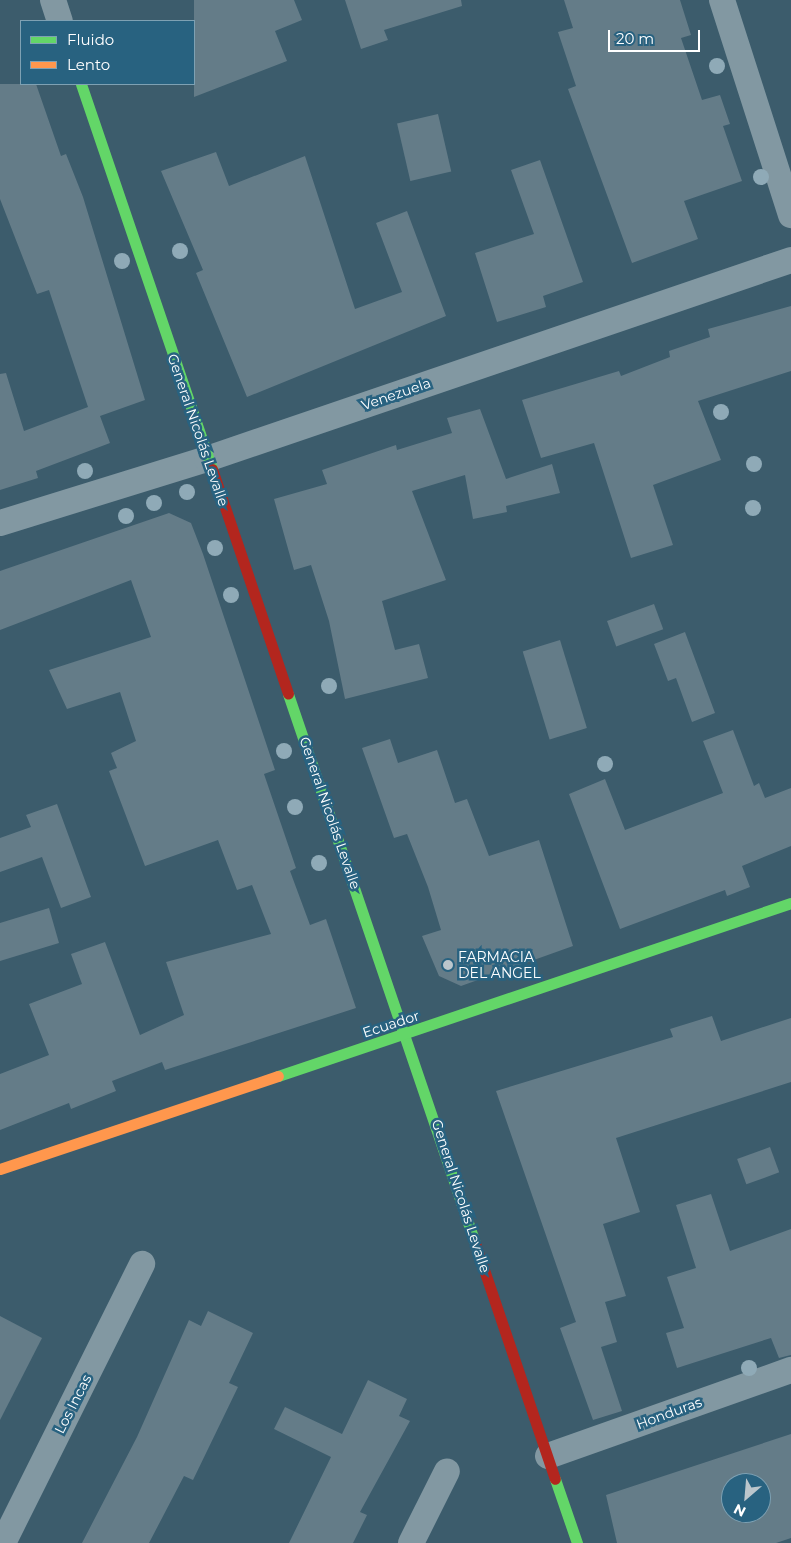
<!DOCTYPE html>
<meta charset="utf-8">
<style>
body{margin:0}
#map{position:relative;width:791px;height:1543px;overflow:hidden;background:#3c5c6c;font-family:Montserrat,sans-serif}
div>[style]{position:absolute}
.building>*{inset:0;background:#647c88;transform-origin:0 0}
.street>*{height:26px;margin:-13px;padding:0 13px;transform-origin:13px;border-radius:13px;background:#8298a2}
.fast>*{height:11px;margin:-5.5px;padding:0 5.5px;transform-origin:5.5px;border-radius:5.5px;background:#63d668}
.slow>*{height:11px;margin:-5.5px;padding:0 5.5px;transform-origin:5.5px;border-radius:5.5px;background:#ff974d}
.jam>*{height:11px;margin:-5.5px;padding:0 5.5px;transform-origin:5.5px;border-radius:5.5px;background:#b3261e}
.trees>*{width:16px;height:16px;margin:-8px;border-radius:50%;background:#8faab7}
.dots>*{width:14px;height:14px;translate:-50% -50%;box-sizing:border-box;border:2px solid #286280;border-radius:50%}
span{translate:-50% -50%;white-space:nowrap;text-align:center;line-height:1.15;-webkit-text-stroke:5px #286280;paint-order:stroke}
.street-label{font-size:14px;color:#fff}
.poi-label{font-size:14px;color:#fff}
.left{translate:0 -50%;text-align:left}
.legend{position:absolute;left:20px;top:20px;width:175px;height:65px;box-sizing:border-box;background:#286280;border:1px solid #7ea1b3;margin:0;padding:6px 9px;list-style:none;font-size:15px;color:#fff}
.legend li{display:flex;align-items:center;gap:10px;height:25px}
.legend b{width:25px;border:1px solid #7ea1b3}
.north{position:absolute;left:721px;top:1473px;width:50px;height:50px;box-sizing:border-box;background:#286280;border:1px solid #7ea1b3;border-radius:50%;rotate:207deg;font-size:14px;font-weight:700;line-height:20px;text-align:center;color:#fff}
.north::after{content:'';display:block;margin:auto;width:18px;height:22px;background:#bbc6cc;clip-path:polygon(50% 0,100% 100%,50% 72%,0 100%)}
.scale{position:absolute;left:608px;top:30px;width:92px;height:22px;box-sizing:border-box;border:2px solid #fff;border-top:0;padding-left:6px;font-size:15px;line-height:18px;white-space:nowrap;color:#fff;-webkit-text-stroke:4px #286280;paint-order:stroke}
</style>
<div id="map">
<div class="building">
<div style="clip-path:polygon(194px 0,294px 0,302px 20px,275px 31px,287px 61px,194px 97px)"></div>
<div style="clip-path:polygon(345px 0,461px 0,462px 6px,384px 30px,388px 40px,361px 49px)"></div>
<div style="clip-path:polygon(564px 0,680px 0,691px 35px,681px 38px,702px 100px,720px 95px,730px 124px,723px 126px,742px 181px,684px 201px,698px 239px,632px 263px,568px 89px,576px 86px,558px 32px,573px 28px)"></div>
<div style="clip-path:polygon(0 84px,36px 84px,61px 156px,66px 154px,83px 197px,145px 400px,100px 416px,110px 443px,36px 471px,38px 478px,0 490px,0 374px,6px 373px,24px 431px,88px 407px,49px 290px,37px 294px,0 199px)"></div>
<div style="left:438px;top:114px;width:59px;height:42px;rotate:77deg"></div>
<div style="clip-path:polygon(216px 152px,229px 186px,305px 156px,355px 309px,402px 292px,376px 223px,407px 211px,446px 316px,247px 397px,196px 273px,203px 270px,161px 171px)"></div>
<div style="clip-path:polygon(540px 160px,583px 282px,543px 296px,546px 307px,497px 322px,475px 253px,534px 234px,511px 170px)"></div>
<div style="clip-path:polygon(791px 306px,791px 371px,698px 401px,721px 460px,653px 485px,673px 545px,631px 558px,594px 443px,541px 458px,522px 400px,619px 371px,621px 376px,670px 357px,669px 351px,710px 337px,708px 329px)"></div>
<div style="clip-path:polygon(480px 409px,506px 479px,552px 464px,560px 493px,506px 506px,507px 512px,473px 519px,465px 475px,412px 491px,446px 580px,382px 601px,395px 650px,419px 644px,428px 678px,345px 699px,329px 621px,311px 565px,294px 570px,274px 499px,327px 484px,322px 470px,396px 445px,397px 450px,452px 433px,447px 418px)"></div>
<div style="clip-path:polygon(169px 513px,191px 523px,203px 554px,275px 770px,264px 774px,296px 868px,290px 871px,310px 925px,326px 919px,356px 1008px,165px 1070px,162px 1062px,112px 1081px,116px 1091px,71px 1109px,69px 1103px,0 1130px,0 1074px,49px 1055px,29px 1004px,82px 984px,71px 954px,105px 942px,140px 1035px,184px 1015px,166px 962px,271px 934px,252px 885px,237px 890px,218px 840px,145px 866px,109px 771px,117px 768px,111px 753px,136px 741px,120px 692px,67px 709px,49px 670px,151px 637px,131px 580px,0 630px,0 571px)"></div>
<div style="left:654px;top:604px;width:27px;height:50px;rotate:70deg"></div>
<div style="clip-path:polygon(685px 632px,715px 713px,692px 722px,676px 678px,668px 681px,654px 644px)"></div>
<div style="left:560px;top:640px;width:92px;height:39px;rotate:73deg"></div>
<div style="clip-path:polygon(733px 730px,754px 786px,759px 783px,765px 798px,791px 788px,791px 846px,742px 866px,750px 887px,727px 896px,725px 890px,620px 929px,569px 794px,605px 779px,625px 830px,723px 793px,703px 741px)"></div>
<div style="clip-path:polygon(390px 739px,398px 763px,437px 750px,455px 803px,467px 799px,489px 856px,539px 840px,573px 946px,461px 986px,439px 976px,422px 936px,441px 930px,428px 887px,407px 834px,394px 838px,362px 748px)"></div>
<div style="clip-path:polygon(57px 804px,91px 897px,61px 908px,42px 857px,0 872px,0 838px,31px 827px,26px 815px)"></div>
<div style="clip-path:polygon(49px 908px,59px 943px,0 961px,0 923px)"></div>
<div style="clip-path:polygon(712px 1016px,721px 1041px,791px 1018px,791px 1082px,616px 1138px,640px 1212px,603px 1224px,626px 1296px,605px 1302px,617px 1342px,601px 1347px,622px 1411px,593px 1420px,560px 1328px,576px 1322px,496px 1091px,673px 1037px,670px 1029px)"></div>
<div style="left:770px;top:1147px;width:27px;height:35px;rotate:70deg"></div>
<div style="clip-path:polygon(711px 1194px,730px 1251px,791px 1229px,791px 1355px,779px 1358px,771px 1338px,677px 1368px,666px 1333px,684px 1328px,667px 1277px,696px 1268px,676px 1205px)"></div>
<div style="clip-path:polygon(208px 1311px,253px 1333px,229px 1383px,238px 1387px,193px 1480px,184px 1476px,149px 1543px,82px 1543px,137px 1437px,189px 1320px,201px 1326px)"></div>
<div style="clip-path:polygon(0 1316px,42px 1338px,0 1420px)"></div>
<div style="clip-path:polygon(368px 1380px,407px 1399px,399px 1416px,410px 1421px,360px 1512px,367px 1515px,353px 1543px,289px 1543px,331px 1457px,274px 1429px,285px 1407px,342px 1434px)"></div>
<div style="clip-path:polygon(evenodd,791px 1434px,791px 1538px,776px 1543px,617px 1543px,606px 1495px,791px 1434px,731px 1483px,761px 1483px,761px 1513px,731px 1513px,731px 1483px)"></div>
</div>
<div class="street">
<div style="left:53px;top:0;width:22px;rotate:72deg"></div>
<div style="left:722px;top:0;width:226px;rotate:72.2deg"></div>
<div style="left:0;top:523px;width:217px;rotate:-17.2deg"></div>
<div style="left:207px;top:459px;width:617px;rotate:-18.82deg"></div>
<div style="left:548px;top:1456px;width:258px;rotate:-19.5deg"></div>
<div style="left:3px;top:1543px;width:312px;rotate:-63.5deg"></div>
<div style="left:411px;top:1543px;width:80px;rotate:-63.4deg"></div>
</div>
<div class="fast">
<div style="left:81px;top:84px;width:407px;rotate:71.2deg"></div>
<div style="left:288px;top:694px;width:580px;rotate:71.19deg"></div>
<div style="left:278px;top:1076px;width:541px;rotate:-18.64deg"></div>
<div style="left:555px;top:1479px;width:68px;rotate:71deg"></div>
</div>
<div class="slow">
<div style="left:0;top:1169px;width:293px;rotate:-18.5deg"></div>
</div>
<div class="jam">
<div style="left:212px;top:469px;width:237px;rotate:71.3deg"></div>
<div style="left:475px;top:1243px;width:249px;rotate:71.3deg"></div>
</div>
<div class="trees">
<div style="left:717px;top:66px"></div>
<div style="left:761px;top:177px"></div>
<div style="left:180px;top:251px"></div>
<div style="left:122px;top:261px"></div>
<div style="left:721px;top:412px"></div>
<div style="left:754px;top:464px"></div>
<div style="left:85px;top:471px"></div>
<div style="left:187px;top:492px"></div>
<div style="left:154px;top:503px"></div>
<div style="left:753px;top:508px"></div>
<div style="left:126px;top:516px"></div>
<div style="left:215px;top:548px"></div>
<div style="left:231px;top:595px"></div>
<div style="left:329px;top:686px"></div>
<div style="left:284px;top:751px"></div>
<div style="left:605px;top:764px"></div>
<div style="left:295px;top:807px"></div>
<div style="left:319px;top:863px"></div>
<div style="left:749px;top:1368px"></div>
</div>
<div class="dots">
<div style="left:448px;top:965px;background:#bbc6cc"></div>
</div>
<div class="street-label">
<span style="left:396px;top:394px;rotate:-19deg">Venezuela</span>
<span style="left:198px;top:430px;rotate:71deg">General Nicolás Levalle</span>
<span style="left:330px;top:813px;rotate:71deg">General Nicolás Levalle</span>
<span style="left:391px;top:1024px;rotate:-18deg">Ecuador</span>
<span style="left:461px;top:1196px;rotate:72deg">General Nicolás Levalle</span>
<span style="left:73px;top:1404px;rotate:-63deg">Los Incas</span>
<span style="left:669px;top:1413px;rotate:-20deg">Honduras</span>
</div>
<div class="poi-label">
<span class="left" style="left:458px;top:965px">FARMACIA<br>DEL ANGEL</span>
</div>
<ul class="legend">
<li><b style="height:6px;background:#63d668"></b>Fluido</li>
<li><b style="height:6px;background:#ff974d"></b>Lento</li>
</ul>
<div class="north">N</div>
<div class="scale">20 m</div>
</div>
